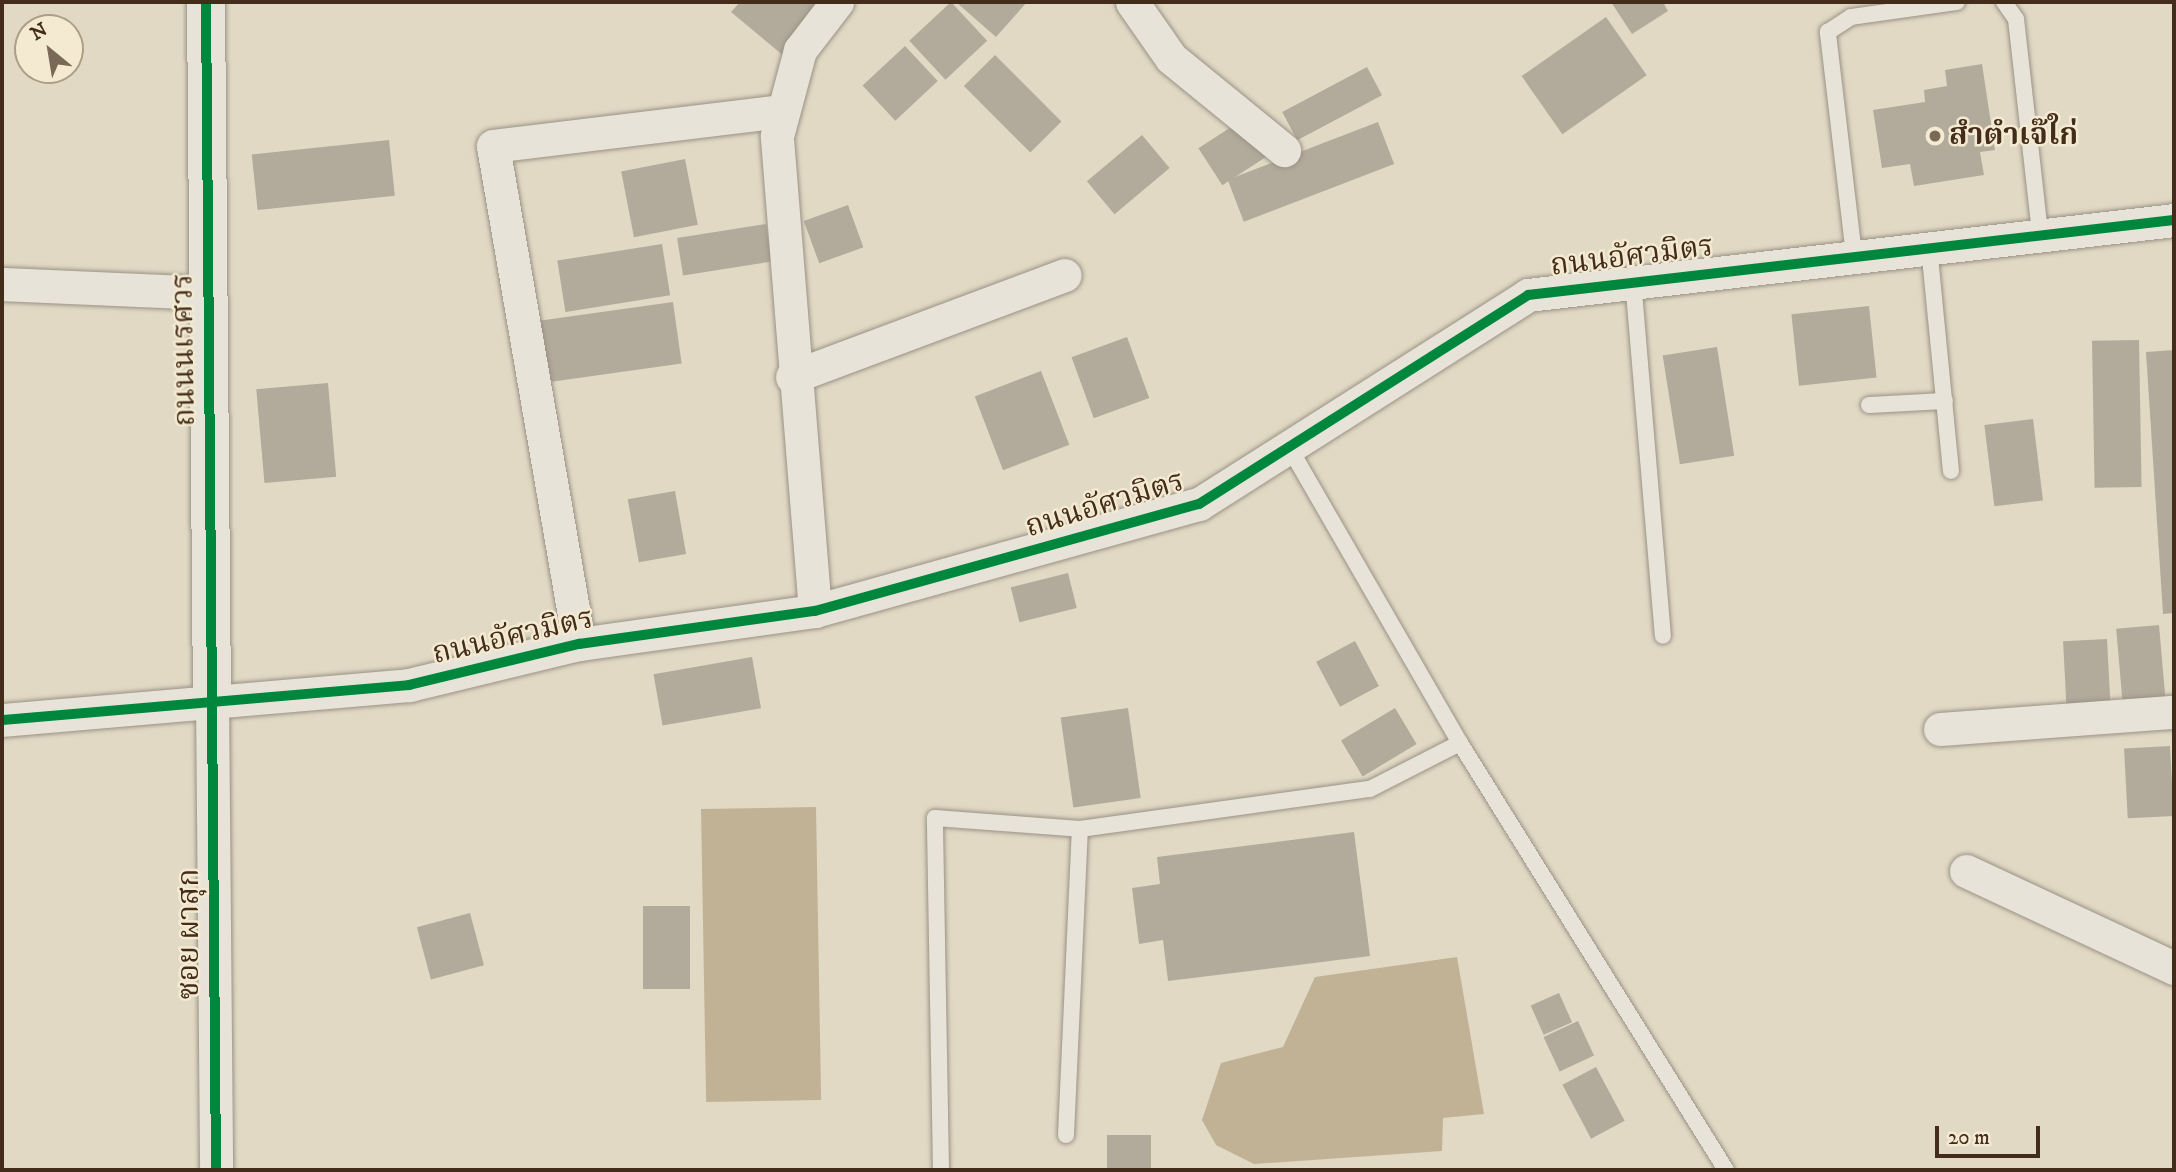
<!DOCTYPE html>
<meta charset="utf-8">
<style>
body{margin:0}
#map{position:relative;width:2176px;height:1172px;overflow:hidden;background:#e1d9c4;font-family:"IM FELL DW Pica","Noto Serif Thai",serif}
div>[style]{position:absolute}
.water>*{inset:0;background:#c1b296;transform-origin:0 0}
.building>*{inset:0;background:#b2ab9c;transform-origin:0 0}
.roads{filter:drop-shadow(0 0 2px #9a9284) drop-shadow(0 0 2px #9a9284)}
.lane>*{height:16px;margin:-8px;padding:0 8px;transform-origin:8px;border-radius:8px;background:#e7e3d8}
.street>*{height:33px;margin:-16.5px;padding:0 16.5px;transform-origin:16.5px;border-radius:16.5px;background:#e7e3d8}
.secondary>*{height:38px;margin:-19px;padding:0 19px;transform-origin:19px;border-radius:19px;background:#e7e3d8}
.cycleway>*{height:10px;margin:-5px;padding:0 5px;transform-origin:5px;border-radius:5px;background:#00873e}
.dots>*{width:19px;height:19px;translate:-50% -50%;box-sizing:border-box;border:4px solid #f3ead1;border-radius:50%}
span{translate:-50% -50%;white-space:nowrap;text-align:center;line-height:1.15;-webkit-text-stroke:5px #f3ead1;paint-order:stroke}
.poi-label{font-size:30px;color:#432c1a;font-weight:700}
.left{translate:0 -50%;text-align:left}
.street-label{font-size:30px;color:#432c1a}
.frame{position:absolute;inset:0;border:4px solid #432c1a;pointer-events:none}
.north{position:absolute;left:14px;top:14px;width:70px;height:70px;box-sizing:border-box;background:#f3ead1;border:2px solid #ad9e88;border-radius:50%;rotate:330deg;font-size:19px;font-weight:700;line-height:28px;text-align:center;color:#432c1a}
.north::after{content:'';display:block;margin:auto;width:24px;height:32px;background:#7a6956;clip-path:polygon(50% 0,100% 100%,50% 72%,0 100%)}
.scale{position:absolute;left:1935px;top:1126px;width:105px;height:32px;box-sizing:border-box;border:4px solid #432c1a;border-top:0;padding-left:9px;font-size:21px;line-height:24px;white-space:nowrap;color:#432c1a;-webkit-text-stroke:5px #f3ead1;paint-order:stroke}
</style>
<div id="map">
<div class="water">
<div style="left:816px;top:807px;width:293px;height:115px;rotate:89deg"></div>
<div style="clip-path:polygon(1457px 957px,1484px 1114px,1443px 1118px,1442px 1151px,1254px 1164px,1216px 1145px,1202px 1120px,1221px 1063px,1283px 1047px,1315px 977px)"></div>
</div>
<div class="building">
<div style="clip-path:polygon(740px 2px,821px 2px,785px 57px,731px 12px)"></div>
<div style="left:951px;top:2px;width:53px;height:57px;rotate:47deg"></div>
<div style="clip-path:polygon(956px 2px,1027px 2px,996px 37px)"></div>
<div style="clip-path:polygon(1611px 2px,1663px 2px,1668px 11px,1632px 34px)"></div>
<div style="left:1606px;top:17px;width:71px;height:103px;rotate:55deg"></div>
<div style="left:905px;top:46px;width:48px;height:58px;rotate:47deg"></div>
<div style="left:995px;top:55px;width:94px;height:44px;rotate:45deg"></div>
<div style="clip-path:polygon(1982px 64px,1995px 150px,1980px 152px,1984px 175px,1914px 186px,1910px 164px,1882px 168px,1873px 110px,1925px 102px,1924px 90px,1947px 86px,1945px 70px)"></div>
<div style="left:1367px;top:67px;width:32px;height:96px;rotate:62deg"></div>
<div style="left:1242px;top:120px;width:44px;height:52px;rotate:57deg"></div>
<div style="left:1378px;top:122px;width:45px;height:161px;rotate:69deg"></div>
<div style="left:1142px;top:135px;width:43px;height:72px;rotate:50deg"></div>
<div style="left:389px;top:140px;width:56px;height:138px;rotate:84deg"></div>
<div style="left:685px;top:159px;width:67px;height:65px;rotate:79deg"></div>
<div style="left:848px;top:205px;width:45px;height:47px;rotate:70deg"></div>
<div style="left:766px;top:224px;width:38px;height:90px;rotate:81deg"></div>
<div style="left:662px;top:244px;width:52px;height:106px;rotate:81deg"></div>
<div style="left:673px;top:302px;width:62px;height:135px;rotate:82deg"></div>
<div style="left:1869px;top:306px;width:72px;height:78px;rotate:84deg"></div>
<div style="left:1127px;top:337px;width:65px;height:59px;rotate:70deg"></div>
<div style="left:2139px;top:340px;width:147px;height:47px;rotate:89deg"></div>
<div style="left:1717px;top:347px;width:110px;height:55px;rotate:81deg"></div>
<div style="clip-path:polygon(2174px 350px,2174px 613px,2163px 614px,2146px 352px)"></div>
<div style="left:1041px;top:371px;width:79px;height:71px;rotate:69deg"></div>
<div style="left:328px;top:383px;width:94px;height:72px;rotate:85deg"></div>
<div style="left:2033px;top:419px;width:82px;height:49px;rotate:83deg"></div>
<div style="left:675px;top:491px;width:64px;height:48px;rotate:80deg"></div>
<div style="left:1068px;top:573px;width:36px;height:59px;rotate:76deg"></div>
<div style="left:2159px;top:625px;width:74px;height:43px;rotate:85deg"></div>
<div style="left:2107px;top:639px;width:68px;height:44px;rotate:87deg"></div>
<div style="left:1355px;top:641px;width:51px;height:44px;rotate:62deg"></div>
<div style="left:752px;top:657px;width:52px;height:100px;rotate:80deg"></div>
<div style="left:1128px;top:708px;width:91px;height:68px;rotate:82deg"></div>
<div style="left:1395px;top:708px;width:42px;height:63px;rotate:59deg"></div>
<div style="left:2170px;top:746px;width:70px;height:46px;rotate:87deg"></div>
<div style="clip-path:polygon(1354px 832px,1370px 956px,1168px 981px,1163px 940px,1139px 944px,1132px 888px,1160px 884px,1157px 857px)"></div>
<div style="left:643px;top:906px;width:47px;height:83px"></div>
<div style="left:470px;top:913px;width:54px;height:55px;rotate:75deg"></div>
<div style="left:1559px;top:993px;width:32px;height:31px;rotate:66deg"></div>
<div style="left:1578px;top:1021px;width:38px;height:38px;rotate:65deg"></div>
<div style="left:1596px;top:1067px;width:61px;height:38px;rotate:62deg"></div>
<div style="left:1107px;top:1135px;width:44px;height:35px"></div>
</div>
<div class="roads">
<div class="lane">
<div style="left:2004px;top:2px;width:21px;rotate:55deg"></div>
<div style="left:2016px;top:19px;width:216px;rotate:83.6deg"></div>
<div style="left:1929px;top:247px;width:225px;rotate:84.4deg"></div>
<div style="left:1854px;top:255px;width:225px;rotate:-96.7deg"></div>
<div style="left:1828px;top:32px;width:27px;rotate:-33deg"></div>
<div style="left:1851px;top:17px;width:107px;rotate:-8.1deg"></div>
<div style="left:1633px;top:280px;width:357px;rotate:85.2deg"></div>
<div style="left:1869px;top:405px;width:76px;rotate:-3deg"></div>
<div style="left:1289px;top:447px;width:342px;rotate:60deg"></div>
<div style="left:1460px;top:743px;width:503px;rotate:58.08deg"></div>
<div style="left:1066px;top:1135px;width:306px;rotate:-87.4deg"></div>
<div style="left:941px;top:1170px;width:352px;rotate:-91deg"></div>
<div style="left:935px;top:818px;width:145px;rotate:4.3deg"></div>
<div style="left:1080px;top:829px;width:293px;rotate:-7.9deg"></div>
<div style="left:1370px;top:789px;width:101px;rotate:-27.1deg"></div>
</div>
<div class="street">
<div style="left:1132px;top:2px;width:68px;rotate:55.1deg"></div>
<div style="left:1171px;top:58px;width:146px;rotate:39.2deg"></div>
<div style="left:2px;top:284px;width:207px;rotate:2.5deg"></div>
<div style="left:792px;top:377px;width:291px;rotate:-20.5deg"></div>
<div style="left:815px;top:611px;width:477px;rotate:-94.6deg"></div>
<div style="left:777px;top:136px;width:89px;rotate:-75deg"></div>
<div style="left:800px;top:50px;width:61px;rotate:-52.4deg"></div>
<div style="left:579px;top:644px;width:505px;rotate:-99.8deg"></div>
<div style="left:493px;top:146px;width:292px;rotate:-6.9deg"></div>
<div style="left:212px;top:698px;width:472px;rotate:89.5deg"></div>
<div style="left:2px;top:720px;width:409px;rotate:-4.9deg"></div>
<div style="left:409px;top:685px;width:175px;rotate:-13.6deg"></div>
<div style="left:579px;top:644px;width:238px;rotate:-8deg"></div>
<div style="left:815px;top:611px;width:399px;rotate:-15.6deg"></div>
<div style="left:1199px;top:504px;width:390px;rotate:-32.4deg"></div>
<div style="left:1528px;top:295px;width:650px;rotate:-6.62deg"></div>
<div style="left:1940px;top:729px;width:235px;rotate:-4.2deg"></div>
<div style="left:1966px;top:871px;width:230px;rotate:25deg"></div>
</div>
<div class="secondary">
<div style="left:206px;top:2px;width:696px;rotate:89.51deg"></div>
</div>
</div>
<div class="cycleway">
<div style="left:206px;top:2px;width:1168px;rotate:89.51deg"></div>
<div style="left:2px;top:720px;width:409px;rotate:-4.9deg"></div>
<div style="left:409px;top:685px;width:175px;rotate:-13.6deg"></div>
<div style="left:579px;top:644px;width:238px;rotate:-8deg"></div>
<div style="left:815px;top:611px;width:399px;rotate:-15.6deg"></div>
<div style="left:1199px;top:504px;width:390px;rotate:-32.4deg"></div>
<div style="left:1528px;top:295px;width:650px;rotate:-6.62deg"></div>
</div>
<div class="dots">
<div style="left:1935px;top:136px;background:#7a6956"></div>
</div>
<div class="poi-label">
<span class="left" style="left:1949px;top:136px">สำตำเจ๊ใก่</span>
</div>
<div class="street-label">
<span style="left:1632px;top:257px;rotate:-7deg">ถนนอัศวมิตร</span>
<span style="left:185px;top:350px;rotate:-91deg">ถนนนเรศวร</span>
<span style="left:1105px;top:505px;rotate:-17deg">ถนนอัศวมิตร</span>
<span style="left:513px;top:637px;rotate:-13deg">ถนนอัศวมิตร</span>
<span style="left:190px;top:934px;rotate:-90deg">ซอย ผาสุก</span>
</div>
<div class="frame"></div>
<div class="north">N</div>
<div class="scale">20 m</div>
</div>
